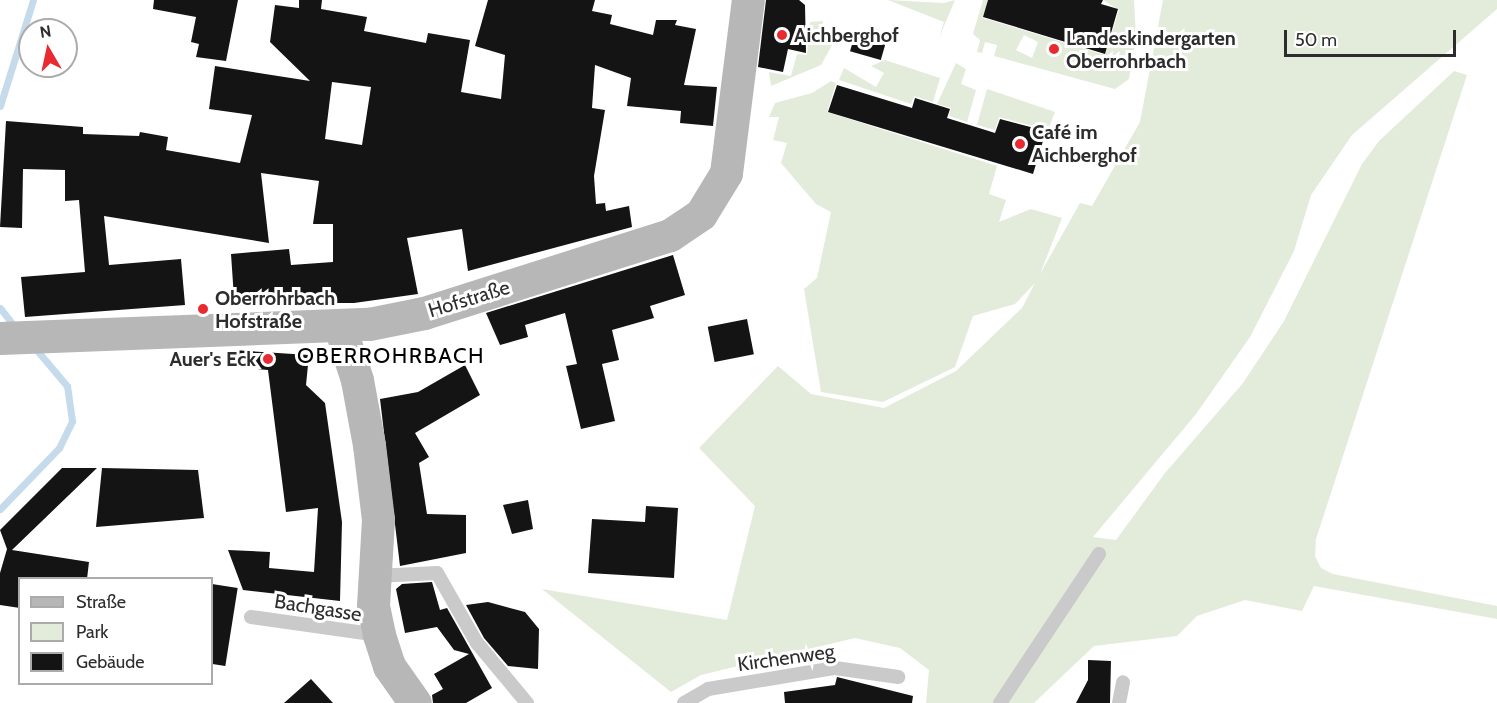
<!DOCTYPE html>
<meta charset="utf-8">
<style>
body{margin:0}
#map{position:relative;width:1497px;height:703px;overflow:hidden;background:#fff;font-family:Cabin,sans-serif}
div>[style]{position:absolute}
.green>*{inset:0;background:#e3ebda}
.stream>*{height:7px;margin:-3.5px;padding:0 3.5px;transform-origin:3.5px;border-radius:3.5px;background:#c5dbec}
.building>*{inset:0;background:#141414;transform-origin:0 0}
.lane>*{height:14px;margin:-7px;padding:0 7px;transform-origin:7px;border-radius:7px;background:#cacaca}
.secondary>*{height:33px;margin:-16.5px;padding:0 16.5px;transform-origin:16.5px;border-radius:16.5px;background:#b7b7b7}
.dots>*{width:16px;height:16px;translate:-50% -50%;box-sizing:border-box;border:3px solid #fff;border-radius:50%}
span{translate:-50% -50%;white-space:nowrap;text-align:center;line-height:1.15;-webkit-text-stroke:6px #fff;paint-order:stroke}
.poi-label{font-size:20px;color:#2d2d2d;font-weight:700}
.left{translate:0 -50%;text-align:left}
.right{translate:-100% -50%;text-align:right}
.street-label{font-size:20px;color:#2d2d2d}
.quarter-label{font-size:22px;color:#000;letter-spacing:1.5px}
.legend{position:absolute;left:18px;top:577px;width:195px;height:108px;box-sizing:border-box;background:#fff;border:2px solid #ababab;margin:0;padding:8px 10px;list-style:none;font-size:18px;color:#2d2d2d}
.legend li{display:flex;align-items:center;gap:12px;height:30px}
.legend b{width:30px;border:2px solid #ababab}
.north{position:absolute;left:18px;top:18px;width:60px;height:60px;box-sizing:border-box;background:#fff;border:2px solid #ababab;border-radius:50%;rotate:351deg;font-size:16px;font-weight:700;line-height:24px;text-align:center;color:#2d2d2d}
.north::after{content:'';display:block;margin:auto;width:21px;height:27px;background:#e82b31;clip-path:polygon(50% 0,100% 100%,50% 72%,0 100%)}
.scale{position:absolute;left:1284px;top:30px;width:172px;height:27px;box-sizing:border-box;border:3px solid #2d2d2d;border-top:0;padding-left:8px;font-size:18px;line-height:21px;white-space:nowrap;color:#2d2d2d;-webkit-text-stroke:4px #fff;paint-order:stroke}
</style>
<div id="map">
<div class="green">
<div style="clip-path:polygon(888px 0,944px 3px,955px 0,939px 38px,944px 22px)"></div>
<div style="clip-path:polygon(evenodd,983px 0,988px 0,983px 18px,1105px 55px,1119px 10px,1103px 0,1134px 0,1136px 37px,1129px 79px,1115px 89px,994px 56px,997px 45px,985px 42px,982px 53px,977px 52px,980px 40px,973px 34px,983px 0,1024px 35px,1038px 42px,1032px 58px,1016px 50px,1024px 35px)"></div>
<div style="clip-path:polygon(1163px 0,1497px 0,1497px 9px,1352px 135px,1311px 195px,1294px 251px,1250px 337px,1196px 414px,1093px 537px,1116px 540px,1165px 473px,1243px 383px,1284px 321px,1362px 164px,1379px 141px,1454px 71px,1467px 75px,1316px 539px,1315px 556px,1321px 568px,1333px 574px,1497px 606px,1497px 619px,1314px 586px,1302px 611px,1245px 600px,1197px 616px,1177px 636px,1094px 646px,1034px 703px,926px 703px,929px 670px,900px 648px,855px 638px,701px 675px,671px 692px,542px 589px,727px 620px,755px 506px,699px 448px,778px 366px,811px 394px,884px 408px,956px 371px,1022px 308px,1035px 283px,1015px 304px,973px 316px,955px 367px,883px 402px,821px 392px,804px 289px,817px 278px,831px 212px,816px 204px,781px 163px,787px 143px,773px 140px,779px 117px,769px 117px,775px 103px,812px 93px,831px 81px,836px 83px,827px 112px,997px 166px,989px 194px,1006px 200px,999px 222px,1031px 209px,1062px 218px,1040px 274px,1080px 203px,1092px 206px,1140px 122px)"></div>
<div style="clip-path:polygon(823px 21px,820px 32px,836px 38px,821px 65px,771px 86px,769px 72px,791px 76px,797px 54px,807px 55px,810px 22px)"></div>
<div style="clip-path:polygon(885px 60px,940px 78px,933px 102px,914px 96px,911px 104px,839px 80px,844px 68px,876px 87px,884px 73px,871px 66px)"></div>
<div style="clip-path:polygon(956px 63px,966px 69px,961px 84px,976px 90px,967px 122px,949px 116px,951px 108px,937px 104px)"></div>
<div style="clip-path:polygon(987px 89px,1055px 112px,1048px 130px,999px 117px,995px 130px,977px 125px)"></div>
</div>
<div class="stream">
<div style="left:0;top:106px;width:111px;rotate:-72.7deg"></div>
<div style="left:0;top:308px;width:24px;rotate:52deg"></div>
<div style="left:0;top:509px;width:85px;rotate:-46deg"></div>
<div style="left:59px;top:448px;width:30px;rotate:-64deg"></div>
<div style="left:72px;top:421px;width:35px;rotate:-98deg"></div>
<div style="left:67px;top:386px;width:50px;rotate:-130.1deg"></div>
</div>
<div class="building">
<div style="clip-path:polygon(154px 0,238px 0,226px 61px,196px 57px,199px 44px,191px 42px,196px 17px,153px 9px)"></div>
<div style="clip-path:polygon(evenodd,299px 0,322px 0,321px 9px,367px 17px,364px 31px,426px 43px,428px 33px,470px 40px,461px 92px,501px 99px,505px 55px,475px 46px,488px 0,595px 0,592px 11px,612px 15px,610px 24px,653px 35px,656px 20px,677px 20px,675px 25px,696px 29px,684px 85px,717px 87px,713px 126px,680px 123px,681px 111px,627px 106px,631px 78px,595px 65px,592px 108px,605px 110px,594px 176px,596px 204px,605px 203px,606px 211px,629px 206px,632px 227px,468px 271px,462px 229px,407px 238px,418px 294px,354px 303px,306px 303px,307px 294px,234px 298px,231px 254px,289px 249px,291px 265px,333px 262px,333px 224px,313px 224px,319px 181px,261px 173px,269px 243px,104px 216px,109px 265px,181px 259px,185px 305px,25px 317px,21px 277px,85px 272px,79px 200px,65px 201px,65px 170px,23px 169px,22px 228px,0 227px,6px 121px,83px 127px,83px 134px,139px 136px,140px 132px,168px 137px,166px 150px,240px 163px,252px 115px,209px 109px,215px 66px,310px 81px,270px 42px,275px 5px,299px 8px,299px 0,332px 82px,371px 87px,362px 145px,325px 139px,332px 82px)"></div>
<div style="clip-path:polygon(766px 0,799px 0,805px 5px,806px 53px,788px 49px,783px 72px,758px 67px)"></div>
<div style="clip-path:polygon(988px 0,1103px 0,1101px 4px,1118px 9px,1105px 54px,983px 17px)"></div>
<div style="left:855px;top:34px;width:32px;height:18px;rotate:16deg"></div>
<div style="clip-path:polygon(837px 85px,912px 108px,915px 98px,950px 109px,947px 118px,995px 133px,1000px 119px,1046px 131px,1033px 174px,828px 112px)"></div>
<div style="clip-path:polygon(673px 255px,685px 295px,650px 306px,654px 318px,612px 330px,619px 360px,602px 364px,615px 421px,581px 429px,566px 366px,577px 364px,565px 313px,525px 325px,528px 337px,500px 345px,486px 313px)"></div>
<div style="left:747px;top:319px;width:36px;height:40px;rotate:79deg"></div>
<div style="clip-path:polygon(233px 350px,309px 355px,306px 385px,325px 403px,342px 522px,340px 601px,243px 590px,228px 550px,270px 552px,269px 568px,314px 572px,318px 508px,286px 512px,268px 370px,231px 367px)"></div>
<div style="clip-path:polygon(465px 365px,480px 395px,415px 433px,429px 457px,419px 463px,427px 514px,466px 515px,466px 553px,400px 566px,380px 399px,418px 392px)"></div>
<div style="clip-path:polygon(62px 468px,97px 468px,12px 550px,89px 562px,87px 579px,20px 579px,20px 608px,0 605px,0 573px,7px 549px,0 530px)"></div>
<div style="clip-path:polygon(102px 468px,198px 470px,204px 518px,96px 527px)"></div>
<div style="clip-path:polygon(528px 500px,533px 529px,512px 534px,503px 505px)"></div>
<div style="clip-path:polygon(646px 506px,678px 508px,674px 578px,588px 573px,592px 519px,645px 522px)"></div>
<div style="clip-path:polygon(432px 582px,440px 610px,447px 608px,492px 688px,466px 703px,433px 703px,432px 695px,443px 689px,434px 674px,469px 654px,454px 650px,437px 627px,405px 633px,396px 589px,402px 584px)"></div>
<div style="left:212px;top:584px;width:26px;height:79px;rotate:9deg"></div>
<div style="clip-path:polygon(488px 602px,525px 612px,539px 629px,538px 669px,508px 666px,484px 638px,466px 605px)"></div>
<div style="clip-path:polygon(1088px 660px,1111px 661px,1110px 703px,1076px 703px,1088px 680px)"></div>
<div style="clip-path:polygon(837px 677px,913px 696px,912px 703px,785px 703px,784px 692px,835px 685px)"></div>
<div style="clip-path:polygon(311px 679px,333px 703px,284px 703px)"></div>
</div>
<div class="lane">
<div style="left:375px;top:576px;width:62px;rotate:-2.8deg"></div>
<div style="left:437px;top:573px;width:81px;rotate:60.3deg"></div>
<div style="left:477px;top:643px;width:78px;rotate:50.2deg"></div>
<div style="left:251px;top:617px;width:129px;rotate:8deg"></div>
<div style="left:684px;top:703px;width:28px;rotate:-30deg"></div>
<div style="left:708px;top:689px;width:129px;rotate:-9.4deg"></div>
<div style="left:835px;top:668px;width:64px;rotate:8.1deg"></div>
<div style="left:1000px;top:703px;width:179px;rotate:-56.4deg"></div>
<div style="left:1119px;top:703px;width:21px;rotate:-79deg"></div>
</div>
<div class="secondary">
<div style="left:340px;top:327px;width:56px;rotate:72.2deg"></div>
<div style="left:357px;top:380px;width:66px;rotate:79.5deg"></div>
<div style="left:369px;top:445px;width:75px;rotate:83.1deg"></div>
<div style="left:378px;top:519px;width:87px;rotate:93.3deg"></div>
<div style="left:373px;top:606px;width:30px;rotate:78deg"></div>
<div style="left:379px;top:635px;width:33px;rotate:72deg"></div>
<div style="left:389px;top:666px;width:45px;rotate:54.9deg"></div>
<div style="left:0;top:338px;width:369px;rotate:-2.2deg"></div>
<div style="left:369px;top:324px;width:56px;rotate:-11.3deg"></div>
<div style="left:424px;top:313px;width:258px;rotate:-17.6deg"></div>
<div style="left:670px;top:235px;width:37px;rotate:-34deg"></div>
<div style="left:701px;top:214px;width:48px;rotate:-58.6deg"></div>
<div style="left:726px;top:173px;width:174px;rotate:-82.8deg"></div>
</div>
<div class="dots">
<div style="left:782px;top:35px;background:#e82b31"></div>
<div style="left:1054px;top:49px;background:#e82b31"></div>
<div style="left:1020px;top:144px;background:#e82b31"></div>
<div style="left:203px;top:309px;background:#e82b31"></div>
<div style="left:268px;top:359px;background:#e82b31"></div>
</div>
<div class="poi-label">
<span class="left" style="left:794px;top:35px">Aichberghof</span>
<span class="left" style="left:1066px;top:50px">Landeskindergarten<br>Oberrohrbach</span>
<span class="left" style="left:1032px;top:144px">Café im<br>Aichberghof</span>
<span class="left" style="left:215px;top:310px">Oberrohrbach<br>Hofstraße</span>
<span class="right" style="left:256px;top:359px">Auer's Eck</span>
</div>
<div class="street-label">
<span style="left:469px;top:299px;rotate:-17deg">Hofstraße</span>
<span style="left:318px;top:608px;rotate:9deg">Bachgasse</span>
<span style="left:786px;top:658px;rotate:-8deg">Kirchenweg</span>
</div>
<div class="quarter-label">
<span style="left:391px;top:356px">OBERROHRBACH</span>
</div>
<ul class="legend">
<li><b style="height:8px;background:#b7b7b7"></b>Straße</li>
<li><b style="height:16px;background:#e3ebda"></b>Park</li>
<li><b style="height:16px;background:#141414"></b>Gebäude</li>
</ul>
<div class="north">N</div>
<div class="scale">50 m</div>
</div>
